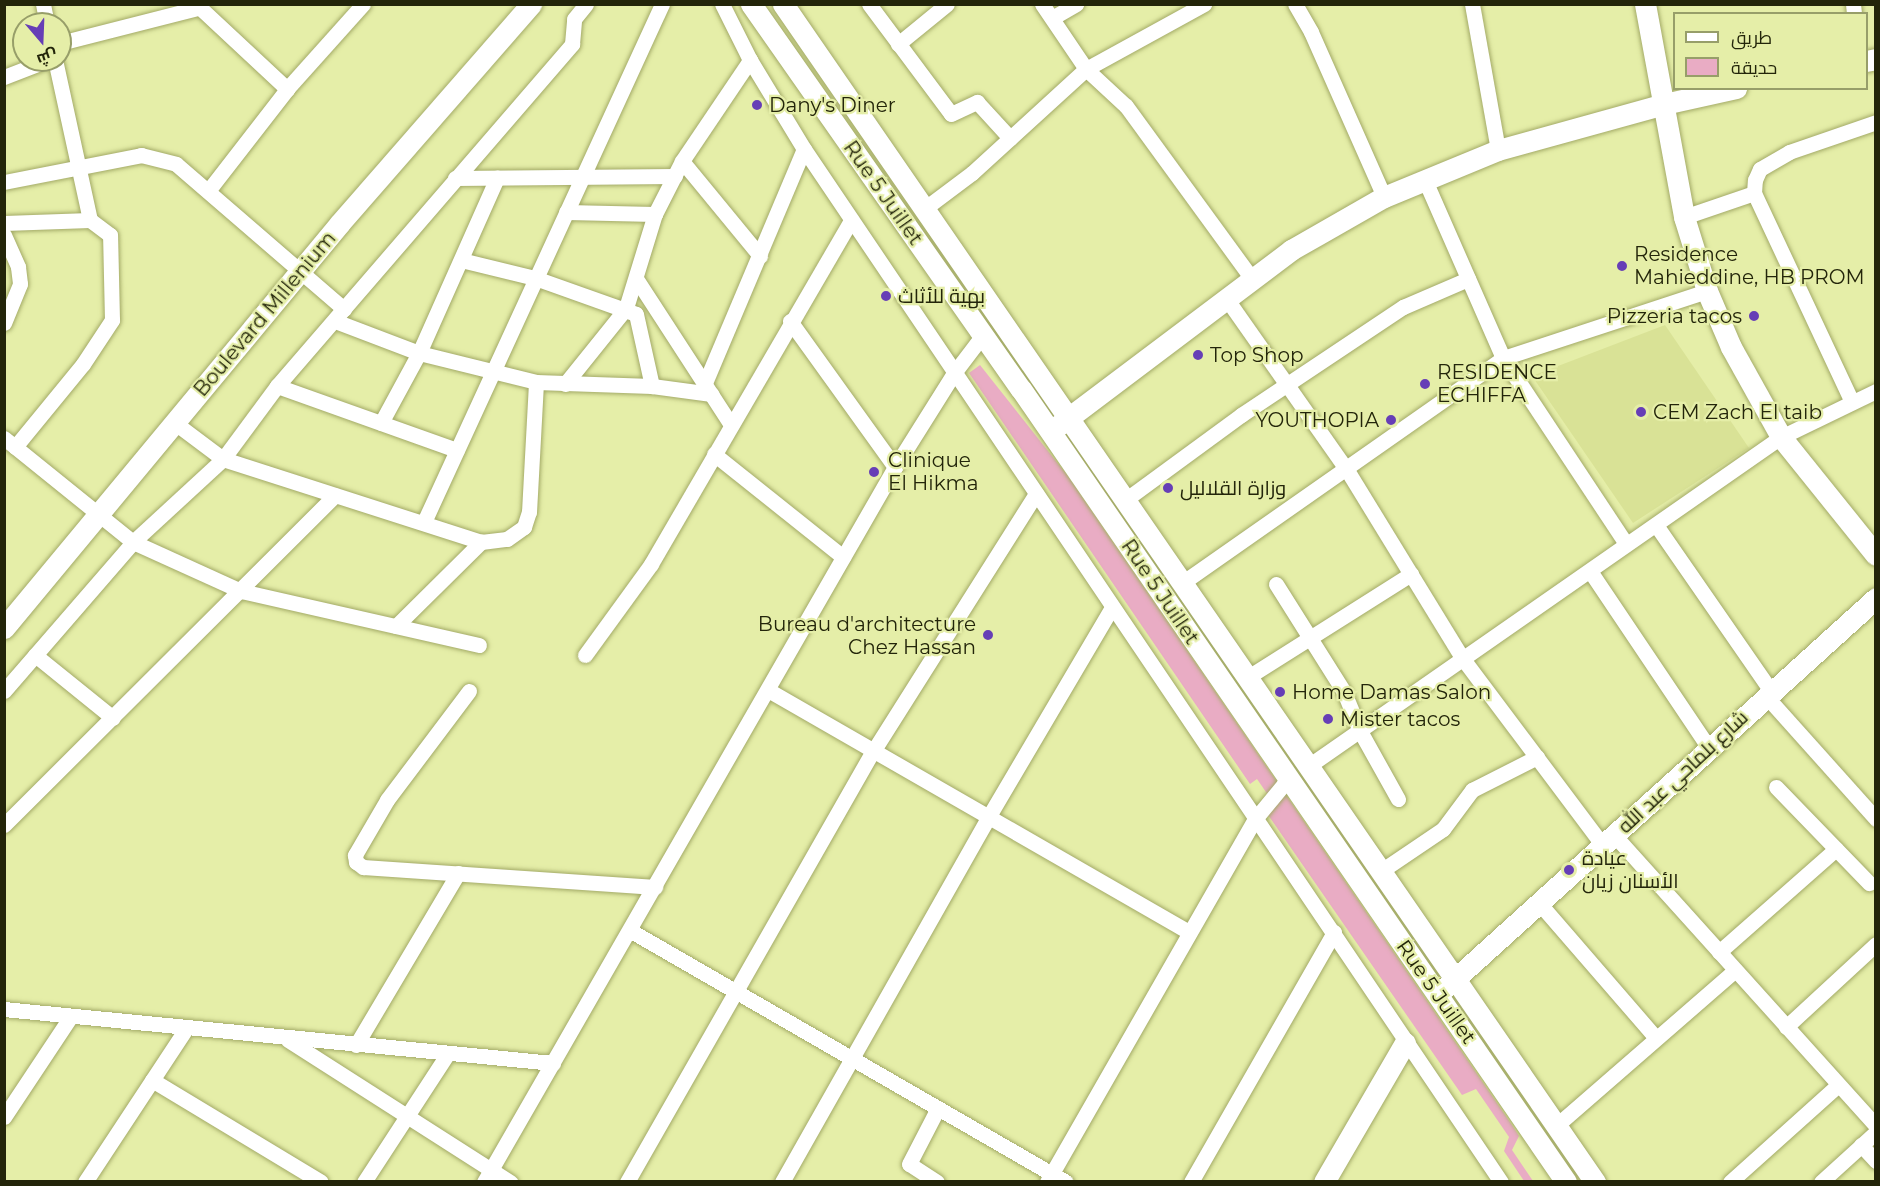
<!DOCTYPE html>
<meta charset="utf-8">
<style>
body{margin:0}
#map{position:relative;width:1880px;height:1186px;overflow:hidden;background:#e5eea8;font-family:Montserrat,Cairo,sans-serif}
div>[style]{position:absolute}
.built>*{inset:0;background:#d9e296}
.green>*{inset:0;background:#e9acc4}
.roads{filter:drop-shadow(0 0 2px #a3aa67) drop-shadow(0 0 2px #a3aa67)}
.street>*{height:15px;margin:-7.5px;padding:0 7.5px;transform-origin:7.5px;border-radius:7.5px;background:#fff}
.secondary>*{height:21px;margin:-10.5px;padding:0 10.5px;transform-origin:10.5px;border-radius:10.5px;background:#fff}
.dots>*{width:16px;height:16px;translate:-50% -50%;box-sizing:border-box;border:3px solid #e5eea8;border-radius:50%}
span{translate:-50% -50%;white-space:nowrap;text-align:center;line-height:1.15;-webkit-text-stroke:4.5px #e5eea8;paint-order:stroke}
.poi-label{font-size:20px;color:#23250a}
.left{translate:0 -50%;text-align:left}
.right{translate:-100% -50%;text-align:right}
.street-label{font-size:20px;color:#23250a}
.frame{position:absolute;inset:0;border:6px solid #23250a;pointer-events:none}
.legend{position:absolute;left:1673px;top:12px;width:195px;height:78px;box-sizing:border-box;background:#e5eea8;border:2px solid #979e69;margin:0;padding:8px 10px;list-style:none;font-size:18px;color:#23250a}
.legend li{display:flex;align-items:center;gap:12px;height:30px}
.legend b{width:30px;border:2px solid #979e69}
.north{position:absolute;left:12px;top:12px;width:60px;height:60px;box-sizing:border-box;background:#e5eea8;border:2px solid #979e69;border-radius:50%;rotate:161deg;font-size:16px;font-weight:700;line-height:24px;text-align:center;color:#23250a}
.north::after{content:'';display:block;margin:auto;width:21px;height:27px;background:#663eb6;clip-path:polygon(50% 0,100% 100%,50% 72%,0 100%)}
</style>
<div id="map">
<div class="built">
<div style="clip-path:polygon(1665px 325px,1749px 448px,1633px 523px,1532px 376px)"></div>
</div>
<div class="green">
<div style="clip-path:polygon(980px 365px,1067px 475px,1512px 1125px,1519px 1136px,1512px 1150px,1533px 1181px,1524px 1181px,1504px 1151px,1509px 1137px,1476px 1089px,1462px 1095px,1266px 812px,1275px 805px,1257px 779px,1250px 784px,969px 373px)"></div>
</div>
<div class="roads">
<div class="street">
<div style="left:43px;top:4px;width:20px;rotate:79deg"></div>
<div style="left:196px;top:4px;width:125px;rotate:43deg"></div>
<div style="left:722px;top:4px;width:63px;rotate:63.4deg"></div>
<div style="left:750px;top:60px;width:104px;rotate:58.8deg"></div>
<div style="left:804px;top:149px;width:1246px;rotate:55.99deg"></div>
<div style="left:869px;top:4px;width:137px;rotate:53.3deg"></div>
<div style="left:951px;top:114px;width:29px;rotate:-25deg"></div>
<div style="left:977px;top:102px;width:49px;rotate:47.5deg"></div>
<div style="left:1042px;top:4px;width:78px;rotate:55.9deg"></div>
<div style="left:1086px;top:69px;width:54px;rotate:42.8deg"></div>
<div style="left:1126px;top:106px;width:214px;rotate:53.9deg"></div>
<div style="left:1295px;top:4px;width:32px;rotate:60deg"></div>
<div style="left:1311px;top:32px;width:180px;rotate:66.1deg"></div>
<div style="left:1472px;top:4px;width:148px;rotate:79.9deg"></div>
<div style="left:1853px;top:4px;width:10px;rotate:84deg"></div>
<div style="left:1052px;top:18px;width:28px;rotate:-30deg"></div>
<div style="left:60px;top:43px;width:141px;rotate:-14.3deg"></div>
<div style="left:898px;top:44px;width:63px;rotate:-39.2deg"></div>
<div style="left:4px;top:77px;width:47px;rotate:-21.1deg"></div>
<div style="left:682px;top:161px;width:123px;rotate:50.6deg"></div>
<div style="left:455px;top:178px;width:220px;rotate:-0.5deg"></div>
<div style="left:1424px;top:178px;width:197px;rotate:66.3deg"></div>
<div style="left:1503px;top:358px;width:223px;rotate:56.5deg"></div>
<div style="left:4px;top:182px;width:140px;rotate:-11.1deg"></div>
<div style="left:141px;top:155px;width:36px;rotate:14deg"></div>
<div style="left:176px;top:164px;width:222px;rotate:40.8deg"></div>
<div style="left:208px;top:191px;width:129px;rotate:-52.2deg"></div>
<div style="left:287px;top:89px;width:114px;rotate:-48.2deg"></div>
<div style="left:924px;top:209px;width:60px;rotate:-36.9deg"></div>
<div style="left:972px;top:173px;width:154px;rotate:-42.4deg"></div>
<div style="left:1086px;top:69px;width:135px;rotate:-28.8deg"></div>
<div style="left:566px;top:212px;width:89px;rotate:1.3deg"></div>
<div style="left:1684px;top:217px;width:74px;rotate:-18.9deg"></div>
<div style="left:4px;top:223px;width:86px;rotate:-2deg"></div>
<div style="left:4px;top:235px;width:35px;rotate:66deg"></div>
<div style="left:18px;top:267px;width:17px;rotate:83deg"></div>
<div style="left:20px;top:284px;width:42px;rotate:112.3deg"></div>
<div style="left:461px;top:260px;width:76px;rotate:13.7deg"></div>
<div style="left:535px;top:278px;width:107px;rotate:19.6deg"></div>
<div style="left:636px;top:314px;width:74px;rotate:77.5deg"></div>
<div style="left:637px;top:280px;width:173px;rotate:57deg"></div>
<div style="left:1226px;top:298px;width:210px;rotate:54.9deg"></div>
<div style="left:1347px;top:470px;width:222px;rotate:58.5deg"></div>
<div style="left:1463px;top:659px;width:235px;rotate:53.1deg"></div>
<div style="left:335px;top:321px;width:90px;rotate:20.9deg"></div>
<div style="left:419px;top:353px;width:121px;rotate:13.9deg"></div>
<div style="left:536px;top:382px;width:116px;rotate:2deg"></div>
<div style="left:652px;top:386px;width:60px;rotate:7.7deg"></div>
<div style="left:790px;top:321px;width:180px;rotate:54.3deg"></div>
<div style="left:705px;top:383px;width:254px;rotate:-67.1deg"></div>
<div style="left:565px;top:384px;width:97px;rotate:-51.2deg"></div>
<div style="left:626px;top:308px;width:98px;rotate:-72.9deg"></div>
<div style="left:655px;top:214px;width:59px;rotate:-63deg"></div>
<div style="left:682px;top:161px;width:122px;rotate:-56deg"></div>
<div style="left:277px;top:386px;width:191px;rotate:19.6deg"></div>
<div style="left:1852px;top:402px;width:231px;rotate:-115.1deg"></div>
<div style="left:1754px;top:193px;width:13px;rotate:-86deg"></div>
<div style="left:1755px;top:180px;width:12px;rotate:-66deg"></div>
<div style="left:1760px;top:169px;width:34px;rotate:-30deg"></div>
<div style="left:1789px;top:152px;width:92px;rotate:-19deg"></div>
<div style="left:175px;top:423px;width:60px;rotate:36.9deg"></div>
<div style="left:223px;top:459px;width:271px;rotate:17.8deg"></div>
<div style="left:481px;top:542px;width:26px;rotate:-7deg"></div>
<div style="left:507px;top:539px;width:21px;rotate:-35deg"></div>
<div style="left:524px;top:527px;width:16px;rotate:-72deg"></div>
<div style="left:529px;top:512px;width:130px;rotate:-86.9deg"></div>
<div style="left:381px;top:423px;width:80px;rotate:-61.5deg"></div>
<div style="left:419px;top:353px;width:192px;rotate:-66deg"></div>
<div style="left:4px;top:438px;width:166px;rotate:38.9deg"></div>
<div style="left:133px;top:542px;width:119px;rotate:24.4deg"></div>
<div style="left:241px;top:591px;width:244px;rotate:12.8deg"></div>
<div style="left:15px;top:447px;width:107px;rotate:-50.7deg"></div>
<div style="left:83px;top:364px;width:53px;rotate:-56.6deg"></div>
<div style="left:112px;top:320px;width:85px;rotate:-91.3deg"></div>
<div style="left:110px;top:235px;width:25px;rotate:-143deg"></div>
<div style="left:90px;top:220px;width:164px;rotate:-102.3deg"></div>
<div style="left:714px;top:454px;width:165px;rotate:38.6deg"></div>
<div style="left:1125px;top:500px;width:144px;rotate:-36.2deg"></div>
<div style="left:1241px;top:415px;width:195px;rotate:-33.7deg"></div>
<div style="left:1403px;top:307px;width:71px;rotate:-23.3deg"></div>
<div style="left:424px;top:522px;width:570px;rotate:-65.32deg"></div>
<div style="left:1656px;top:525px;width:202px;rotate:55.3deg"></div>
<div style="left:1590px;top:571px;width:213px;rotate:56.1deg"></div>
<div style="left:1182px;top:583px;width:392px;rotate:-35deg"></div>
<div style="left:1503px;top:358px;width:215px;rotate:-18.2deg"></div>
<div style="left:1276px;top:584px;width:128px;rotate:57.8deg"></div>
<div style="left:1344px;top:692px;width:42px;rotate:67.7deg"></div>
<div style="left:1360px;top:731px;width:78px;rotate:60.8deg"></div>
<div style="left:396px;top:626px;width:120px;rotate:-44.7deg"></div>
<div style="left:35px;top:655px;width:100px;rotate:38.9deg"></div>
<div style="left:585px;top:655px;width:112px;rotate:-54deg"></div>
<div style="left:651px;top:564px;width:398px;rotate:-59.8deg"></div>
<div style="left:1248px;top:677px;width:193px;rotate:-32.3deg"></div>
<div style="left:768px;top:690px;width:486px;rotate:29.9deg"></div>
<div style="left:4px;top:691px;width:197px;rotate:-49.1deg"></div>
<div style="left:133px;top:542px;width:122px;rotate:-42.7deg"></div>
<div style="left:223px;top:459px;width:91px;rotate:-53.5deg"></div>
<div style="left:277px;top:386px;width:452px;rotate:-49.2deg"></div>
<div style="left:572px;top:44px;width:25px;rotate:-85deg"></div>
<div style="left:574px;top:19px;width:19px;rotate:-51deg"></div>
<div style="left:469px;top:691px;width:136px;rotate:127deg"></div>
<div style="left:387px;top:800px;width:64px;rotate:120.2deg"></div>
<div style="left:355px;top:855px;width:7px;rotate:82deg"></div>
<div style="left:356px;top:862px;width:9px;rotate:36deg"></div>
<div style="left:363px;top:867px;width:293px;rotate:3.9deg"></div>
<div style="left:1766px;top:696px;width:165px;rotate:48.2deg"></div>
<div style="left:1307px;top:767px;width:578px;rotate:-34.85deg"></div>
<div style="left:1781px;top:437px;width:106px;rotate:-25.8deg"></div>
<div style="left:1776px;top:787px;width:134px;rotate:45.9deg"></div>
<div style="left:4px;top:825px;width:467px;rotate:-44.9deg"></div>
<div style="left:1615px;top:836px;width:390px;rotate:48deg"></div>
<div style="left:1381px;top:871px;width:75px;rotate:-34.1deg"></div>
<div style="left:1443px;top:829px;width:49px;rotate:-53.4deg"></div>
<div style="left:1472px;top:790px;width:73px;rotate:-26.9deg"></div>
<div style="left:1540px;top:904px;width:177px;rotate:49.1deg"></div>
<div style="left:631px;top:931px;width:502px;rotate:29.99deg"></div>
<div style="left:1719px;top:952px;width:156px;rotate:-41.4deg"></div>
<div style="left:4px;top:1009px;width:552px;rotate:5.62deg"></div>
<div style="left:1786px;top:1027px;width:122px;rotate:-42.7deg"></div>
<div style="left:288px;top:1040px;width:264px;rotate:32.6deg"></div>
<div style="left:356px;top:1045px;width:200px;rotate:-59.3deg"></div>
<div style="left:152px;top:1080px;width:197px;rotate:31.1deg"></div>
<div style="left:4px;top:1117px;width:121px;rotate:-56.4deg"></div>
<div style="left:1557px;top:1125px;width:236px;rotate:-41deg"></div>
<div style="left:1861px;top:1145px;width:22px;rotate:47deg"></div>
<div style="left:85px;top:1182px;width:183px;rotate:-56.6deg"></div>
<div style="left:364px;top:1182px;width:154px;rotate:-56.9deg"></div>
<div style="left:484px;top:1182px;width:825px;rotate:-60.11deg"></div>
<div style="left:895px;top:467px;width:111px;rotate:-57.9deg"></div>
<div style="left:954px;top:373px;width:48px;rotate:-52.7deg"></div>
<div style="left:627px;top:1182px;width:494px;rotate:-60.3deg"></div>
<div style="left:872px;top:753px;width:307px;rotate:-57.7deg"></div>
<div style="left:782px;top:1182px;width:420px;rotate:-60.5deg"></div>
<div style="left:989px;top:816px;width:240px;rotate:-59.5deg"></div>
<div style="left:937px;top:1182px;width:33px;rotate:-147deg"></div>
<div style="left:909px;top:1164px;width:63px;rotate:-62.6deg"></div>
<div style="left:1047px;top:1182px;width:418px;rotate:-60.2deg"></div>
<div style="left:1255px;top:819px;width:52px;rotate:-50.5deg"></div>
<div style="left:1191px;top:1182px;width:288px;rotate:-60.2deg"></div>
<div style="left:1730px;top:1182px;width:145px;rotate:-41.9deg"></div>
<div style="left:1821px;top:1182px;width:74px;rotate:-42.3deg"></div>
</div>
<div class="secondary">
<div style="left:751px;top:4px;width:470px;rotate:55deg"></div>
<div style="left:1021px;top:389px;width:962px;rotate:55.5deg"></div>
<div style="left:783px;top:4px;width:1431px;rotate:55.42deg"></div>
<div style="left:1645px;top:4px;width:217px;rotate:79.6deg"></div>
<div style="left:1684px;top:217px;width:77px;rotate:72.7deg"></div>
<div style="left:1707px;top:291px;width:61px;rotate:66.8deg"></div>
<div style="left:1731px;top:347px;width:103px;rotate:60.9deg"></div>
<div style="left:1781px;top:437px;width:151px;rotate:51.2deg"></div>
<div style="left:1866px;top:61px;width:10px;rotate:-11deg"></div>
<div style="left:1059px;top:425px;width:291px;rotate:-37deg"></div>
<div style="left:1291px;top:250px;width:107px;rotate:-29.7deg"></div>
<div style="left:1384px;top:197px;width:123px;rotate:-22.4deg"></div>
<div style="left:1498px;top:150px;width:172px;rotate:-15.5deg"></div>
<div style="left:1664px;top:104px;width:74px;rotate:-12.5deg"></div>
<div style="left:4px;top:628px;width:526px;rotate:-50.32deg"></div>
<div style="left:340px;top:223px;width:291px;rotate:-48.9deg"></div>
<div style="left:1445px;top:988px;width:581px;rotate:-42.14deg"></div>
<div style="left:1324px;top:1182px;width:161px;rotate:-59.8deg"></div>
</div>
</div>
<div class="dots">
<div style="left:757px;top:105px;background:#663eb6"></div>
<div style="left:1622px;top:266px;background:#663eb6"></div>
<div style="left:886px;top:296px;background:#663eb6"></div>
<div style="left:1754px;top:316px;background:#663eb6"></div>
<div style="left:1198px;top:355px;background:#663eb6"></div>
<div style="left:1425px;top:384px;background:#663eb6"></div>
<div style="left:1641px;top:412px;background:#663eb6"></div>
<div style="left:1391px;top:420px;background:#663eb6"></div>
<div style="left:874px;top:472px;background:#663eb6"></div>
<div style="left:1168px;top:488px;background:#663eb6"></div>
<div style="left:988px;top:635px;background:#663eb6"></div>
<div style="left:1280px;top:692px;background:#663eb6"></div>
<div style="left:1328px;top:719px;background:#663eb6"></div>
<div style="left:1569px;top:870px;background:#663eb6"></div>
</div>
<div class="poi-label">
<span class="left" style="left:769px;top:105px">Dany's Diner</span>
<span class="left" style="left:1634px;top:266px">Residence<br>Mahieddine, HB PROM</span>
<span class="left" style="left:898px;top:296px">بهية للأثاث</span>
<span class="right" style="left:1742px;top:316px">Pizzeria tacos</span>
<span class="left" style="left:1210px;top:355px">Top Shop</span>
<span class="left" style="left:1437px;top:384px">RESIDENCE<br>ECHIFFA</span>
<span class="left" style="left:1653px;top:412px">CEM Zach El taib</span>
<span class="right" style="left:1379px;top:420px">YOUTHOPIA</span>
<span class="left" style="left:888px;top:472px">Clinique<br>El Hikma</span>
<span class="left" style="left:1180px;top:488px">وزارة القلاليل</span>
<span class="right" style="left:976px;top:636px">Bureau d'architecture<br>Chez Hassan</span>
<span class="left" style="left:1292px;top:692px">Home Damas Salon</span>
<span class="left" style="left:1340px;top:719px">Mister tacos</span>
<span class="left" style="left:1582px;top:870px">عيادة<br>الأسنان زيان</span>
</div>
<div class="street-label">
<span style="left:883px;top:193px;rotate:55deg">Rue 5 Juillet</span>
<span style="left:265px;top:314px;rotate:-50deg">Boulevard Millenium</span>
<span style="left:1160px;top:592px;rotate:56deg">Rue 5 Juillet</span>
<span style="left:1683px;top:772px;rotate:-43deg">شارع بلماحي عبد الله</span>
<span style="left:1436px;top:992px;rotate:55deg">Rue 5 Juillet</span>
</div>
<div class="frame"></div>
<ul class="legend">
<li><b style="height:8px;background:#fff"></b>طريق</li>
<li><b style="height:16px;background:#e9acc4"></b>حديقة</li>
</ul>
<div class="north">ش</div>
</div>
